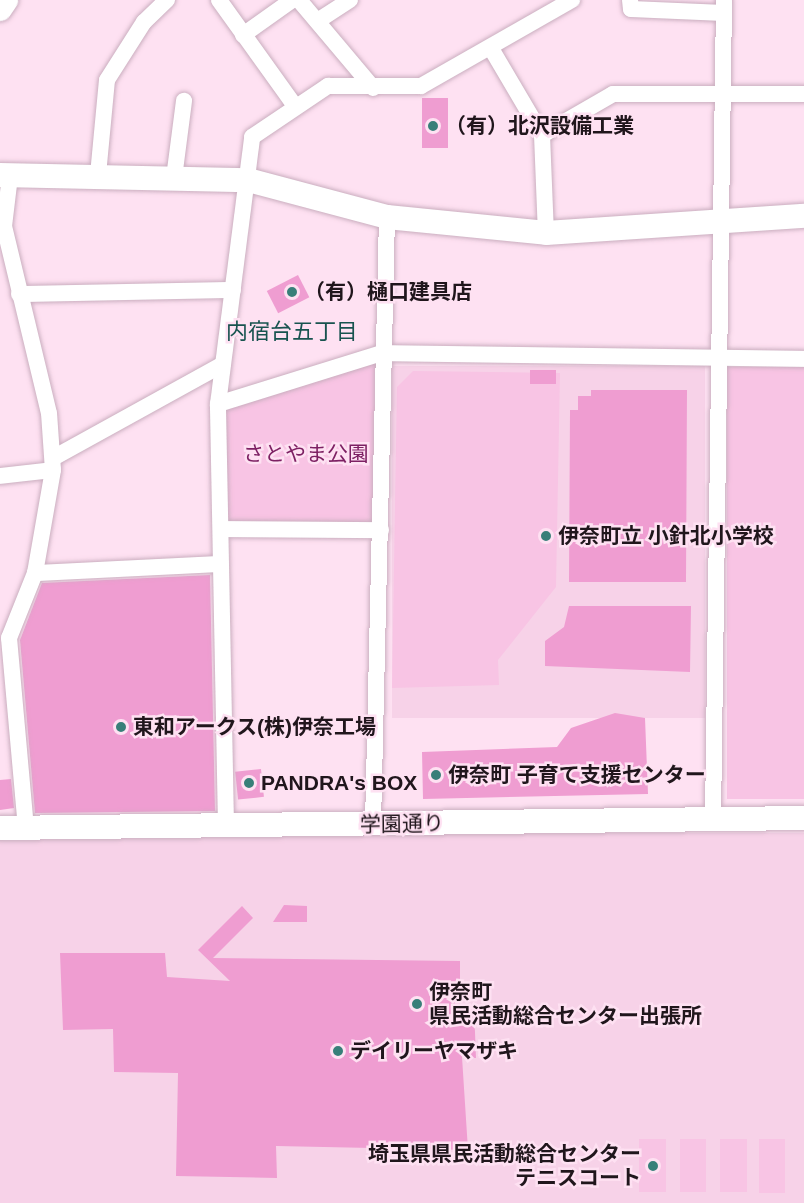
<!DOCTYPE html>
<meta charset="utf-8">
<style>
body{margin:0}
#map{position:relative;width:804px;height:1203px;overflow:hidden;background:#fee1f2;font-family:Arial,"Noto Sans JP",sans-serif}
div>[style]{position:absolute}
.built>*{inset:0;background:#f7d2e8;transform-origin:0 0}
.green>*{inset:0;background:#f8c4e4;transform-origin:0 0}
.building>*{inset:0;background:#ef9dd1;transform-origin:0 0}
.roads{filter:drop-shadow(0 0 2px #caaebf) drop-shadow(0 0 2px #caaebf)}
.street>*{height:16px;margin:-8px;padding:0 8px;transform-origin:8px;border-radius:8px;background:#fff}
.secondary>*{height:24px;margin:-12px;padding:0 12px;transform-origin:12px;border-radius:12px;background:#fff}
.dots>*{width:16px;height:16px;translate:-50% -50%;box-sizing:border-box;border:3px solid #fee1f2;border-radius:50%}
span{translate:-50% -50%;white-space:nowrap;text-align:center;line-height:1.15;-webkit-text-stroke:5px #fee1f2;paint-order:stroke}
.poi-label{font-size:21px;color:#20161c;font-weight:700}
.left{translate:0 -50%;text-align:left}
.right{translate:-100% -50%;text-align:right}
.park-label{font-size:21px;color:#7d2063}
.street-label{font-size:21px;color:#20161c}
.neighbourhood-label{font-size:22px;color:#18534f}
</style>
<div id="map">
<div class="built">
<div style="left:392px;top:366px;width:313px;height:352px"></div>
<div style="left:804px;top:833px;width:370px;height:804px;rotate:90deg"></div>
</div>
<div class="green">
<div style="clip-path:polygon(382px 353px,381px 530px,223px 529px,218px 404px)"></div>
<div style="left:727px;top:367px;width:77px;height:432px"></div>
<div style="clip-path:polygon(413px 371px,560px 373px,556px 587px,498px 660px,499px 685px,392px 688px,397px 387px)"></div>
<div style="left:639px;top:1139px;width:27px;height:53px"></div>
<div style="left:680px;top:1139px;width:26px;height:53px"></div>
<div style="left:720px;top:1139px;width:27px;height:53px"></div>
<div style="left:785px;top:1139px;width:54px;height:26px;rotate:90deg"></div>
</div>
<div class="building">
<div style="left:422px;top:98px;width:26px;height:50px"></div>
<div style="left:298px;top:275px;width:25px;height:35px;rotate:63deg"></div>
<div style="left:530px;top:370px;width:26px;height:14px"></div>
<div style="clip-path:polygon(591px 390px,687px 390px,686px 582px,569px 582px,570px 410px,578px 410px,578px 396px,591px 396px)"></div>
<div style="clip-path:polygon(210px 575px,215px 811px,35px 813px,20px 640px,42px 583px)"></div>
<div style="clip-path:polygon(569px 606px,691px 606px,690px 672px,545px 666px,545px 641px,564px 627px)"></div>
<div style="clip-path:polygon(615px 713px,645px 718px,648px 794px,423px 799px,422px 752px,557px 747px,571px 728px)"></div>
<div style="left:261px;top:769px;width:28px;height:26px;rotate:84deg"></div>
<div style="clip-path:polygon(11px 779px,14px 808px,0 810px,0 780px)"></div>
<div style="clip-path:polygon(284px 905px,307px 906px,307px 922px,273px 922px)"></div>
<div style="clip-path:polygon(242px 906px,253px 918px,213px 958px,460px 961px,460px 1008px,474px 1007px,476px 1058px,462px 1057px,468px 1150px,276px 1146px,277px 1178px,176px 1176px,178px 1073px,114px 1072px,113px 1029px,63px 1030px,60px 953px,165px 953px,167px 977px,230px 981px,198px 950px)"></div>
</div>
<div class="roads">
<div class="street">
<div style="left:219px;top:0;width:130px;rotate:54.4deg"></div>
<div style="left:299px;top:0;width:115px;rotate:49.9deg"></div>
<div style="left:630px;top:0;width:9px;rotate:84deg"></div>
<div style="left:631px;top:9px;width:93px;rotate:2.5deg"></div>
<div style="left:319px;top:20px;width:37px;rotate:-33deg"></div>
<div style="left:243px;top:35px;width:60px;rotate:-35.5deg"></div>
<div style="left:492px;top:50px;width:99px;rotate:59.5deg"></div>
<div style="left:542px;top:135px;width:98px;rotate:87.7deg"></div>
<div style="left:542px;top:135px;width:82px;rotate:-30deg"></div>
<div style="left:613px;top:94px;width:191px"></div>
<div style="left:98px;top:175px;width:95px;rotate:-84.6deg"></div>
<div style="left:107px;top:80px;width:69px;rotate:-57.5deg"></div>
<div style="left:144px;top:22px;width:32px;rotate:-44deg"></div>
<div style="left:10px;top:176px;width:50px;rotate:96.8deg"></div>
<div style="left:4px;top:226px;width:192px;rotate:76.5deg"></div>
<div style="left:49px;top:413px;width:57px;rotate:86deg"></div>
<div style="left:53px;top:470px;width:105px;rotate:99.9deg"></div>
<div style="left:35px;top:573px;width:70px;rotate:111.8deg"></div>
<div style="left:9px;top:638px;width:191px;rotate:84.9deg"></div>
<div style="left:174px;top:178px;width:78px;rotate:-82.6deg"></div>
<div style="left:19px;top:294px;width:214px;rotate:-1.1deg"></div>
<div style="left:218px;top:404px;width:172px;rotate:-17.3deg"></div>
<div style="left:382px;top:353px;width:422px;rotate:0.8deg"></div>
<div style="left:53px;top:458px;width:194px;rotate:-28.9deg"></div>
<div style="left:0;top:476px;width:53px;rotate:-6.5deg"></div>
<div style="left:223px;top:529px;width:158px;rotate:0.4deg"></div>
<div style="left:35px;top:573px;width:186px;rotate:-2.8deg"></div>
<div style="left:713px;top:819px;width:819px;rotate:-89.23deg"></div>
<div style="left:373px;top:824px;width:607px;rotate:-88.68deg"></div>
<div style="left:226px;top:825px;width:421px;rotate:-91.1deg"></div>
<div style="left:218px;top:404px;width:269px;rotate:-82.7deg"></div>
<div style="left:252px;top:137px;width:92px;rotate:-33.9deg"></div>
<div style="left:328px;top:86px;width:93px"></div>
<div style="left:421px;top:86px;width:174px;rotate:-29.7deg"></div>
</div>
<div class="secondary">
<div style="left:0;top:9px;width:11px;rotate:-56deg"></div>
<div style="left:0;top:175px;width:248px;rotate:1.2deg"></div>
<div style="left:248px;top:180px;width:144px;rotate:14.9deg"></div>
<div style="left:387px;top:217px;width:160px;rotate:5.7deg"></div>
<div style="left:546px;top:233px;width:259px;rotate:-3.8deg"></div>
<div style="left:0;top:828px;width:804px;rotate:-0.71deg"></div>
</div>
</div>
<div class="dots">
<div style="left:433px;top:126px;background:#387f79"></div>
<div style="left:292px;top:292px;background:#387f79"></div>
<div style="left:546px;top:536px;background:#387f79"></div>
<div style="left:121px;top:727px;background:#387f79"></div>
<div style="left:436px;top:775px;background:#387f79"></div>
<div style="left:249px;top:783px;background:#387f79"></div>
<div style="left:417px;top:1004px;background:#387f79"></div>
<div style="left:338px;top:1051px;background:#387f79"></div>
<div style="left:653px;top:1166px;background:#387f79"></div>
</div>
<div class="poi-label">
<span class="left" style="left:445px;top:126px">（有）北沢設備工業</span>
<span class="left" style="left:304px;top:292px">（有）樋口建具店</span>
<span class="left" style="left:558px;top:536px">伊奈町立 小針北小学校</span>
<span class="left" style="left:133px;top:727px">東和アークス(株)伊奈工場</span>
<span class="left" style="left:448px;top:775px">伊奈町 子育て支援センター</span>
<span class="left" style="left:261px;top:783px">PANDRA's BOX</span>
<span class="left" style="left:429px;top:1004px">伊奈町<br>県民活動総合センター出張所</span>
<span class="left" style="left:350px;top:1051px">デイリーヤマザキ</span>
<span class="right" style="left:641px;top:1166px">埼玉県県民活動総合センター<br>テニスコート</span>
</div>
<div class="park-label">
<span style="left:306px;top:454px">さとやま公園</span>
</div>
<div class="street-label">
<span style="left:402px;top:824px;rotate:-1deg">学園通り</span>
</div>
<div class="neighbourhood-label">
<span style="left:292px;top:332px">内宿台五丁目</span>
</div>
</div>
